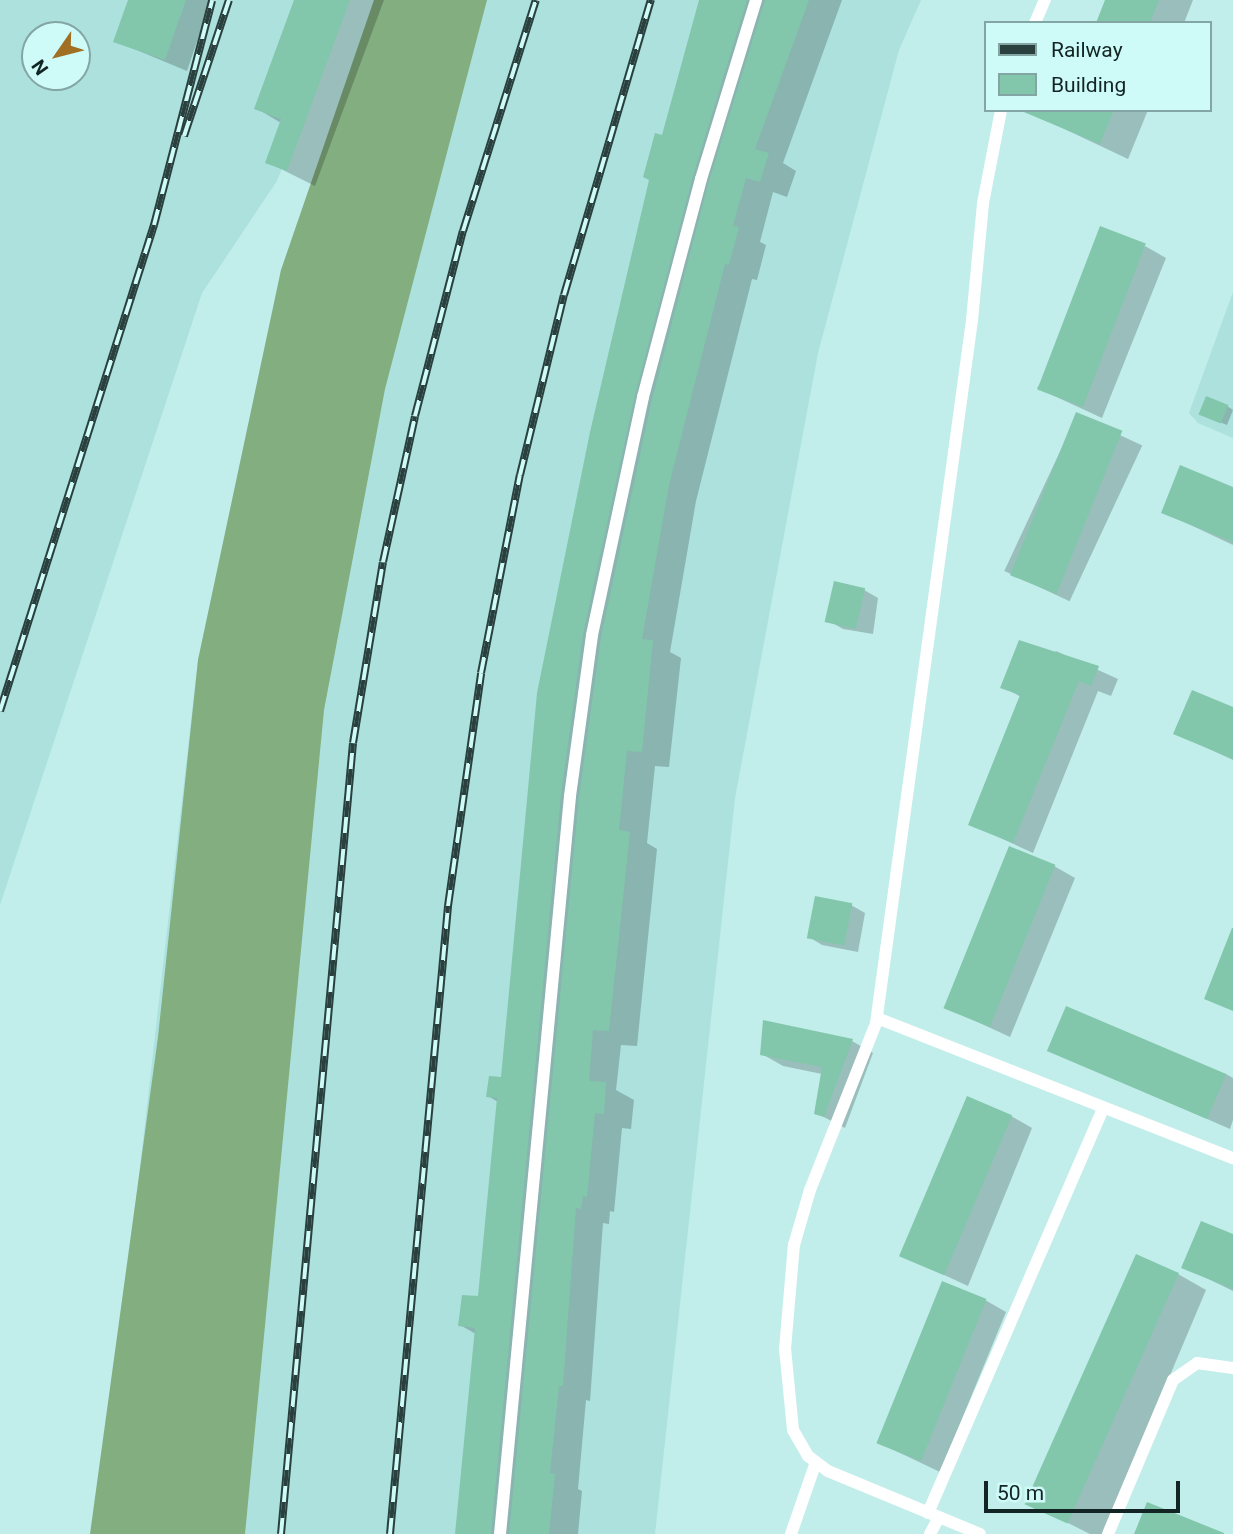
<!DOCTYPE html>
<style>
body{margin:0}
#map{position:relative;width:1233px;height:1534px;overflow:hidden;background:#c1eeea;font-family:Roboto,sans-serif}
div>[style]{position:absolute}
.built>*{inset:0;background:#ace1dd}
.forest>*{inset:0;background:#82ae80}
.shadow>*{inset:0;background:#0003;transform-origin:0 0}
.building>*{inset:0;background:#82c7ab;transform-origin:0 0}
.service>*{height:12px;margin:-6px;padding:0 6px;transform-origin:6px;border-radius:6px;background:#fff}
.rail>*{height:8px;margin-top:-4px;transform-origin:0;background:repeating-linear-gradient(90deg,#cefbf8 0 16px,#2a403e 0 32px);box-sizing:border-box;border-block:2px solid #2a403e}
span{translate:-50% -50%;white-space:nowrap;text-align:center;line-height:1.15;-webkit-text-stroke:7px #cefbf8;paint-order:stroke}
.legend{position:absolute;left:984px;top:21px;width:228px;height:91px;box-sizing:border-box;background:#cefbf8;border:2px solid #83a5a3;margin:0;padding:9px 12px;list-style:none;font-size:21px;color:#122423}
.legend li{display:flex;align-items:center;gap:14px;height:35px}
.legend b{width:35px;border:2px solid #83a5a3}
.north{position:absolute;left:21px;top:21px;width:70px;height:70px;box-sizing:border-box;background:#cefbf8;border:2px solid #83a5a3;border-radius:50%;rotate:235deg;font-size:19px;font-weight:700;line-height:28px;text-align:center;color:#122423}
.north::after{content:'';display:block;margin:auto;width:24px;height:32px;background:#a06f24;clip-path:polygon(50% 0,100% 100%,50% 72%,0 100%)}
.scale{position:absolute;left:984px;top:1481px;width:196px;height:32px;box-sizing:border-box;border:4px solid #122423;border-top:0;padding-left:9px;font-size:21px;line-height:24px;white-space:nowrap;color:#122423;-webkit-text-stroke:5px #cefbf8;paint-order:stroke}
</style>
<div id="map">
<div class="built">
<div style="clip-path:polygon(evenodd,0 0,348px 0,277px 181px,202px 293px,0 905px,0 0,35px 35px,77px 35px,77px 77px,35px 77px,35px 35px)"></div>
<div style="clip-path:polygon(374px 0,921px 0,899px 50px,818px 353px,735px 798px,655px 1534px,98px 1534px,198px 660px,281px 270px)"></div>
<div style="clip-path:polygon(1233px 292px,1233px 438px,1198px 423px,1189px 413px)"></div>
</div>
<div class="forest">
<div style="clip-path:polygon(374px 0,487px 0,385px 389px,324px 710px,245px 1534px,90px 1534px,158px 1037px,198px 660px,281px 270px)"></div>
</div>
<div class="shadow">
<div style="clip-path:polygon(130px 0,211px 0,187px 71px,115px 41px)"></div>
<div style="clip-path:polygon(296px 0,384px 0,315px 186px,267px 162px,281px 123px,256px 108px)"></div>
<div style="clip-path:polygon(701px 0,842px 0,783px 163px,796px 171px,787px 197px,773px 192px,760px 242px,766px 245px,757px 280px,752px 279px,696px 501px,670px 652px,681px 658px,669px 767px,655px 766px,647px 843px,657px 849px,637px 1046px,621px 1045px,616px 1090px,634px 1100px,631px 1129px,622px 1128px,614px 1212px,610px 1211px,609px 1224px,603px 1223px,590px 1401px,586px 1400px,578px 1489px,582px 1491px,578px 1534px,456px 1534px,476px 1334px,460px 1325px,480px 1298px,498px 1102px,488px 1096px,502px 1079px,663px 137px)"></div>
<div style="clip-path:polygon(1107px 0,1193px 0,1184px 23px,1098px 23px)"></div>
<div style="clip-path:polygon(1062px 110px,1148px 110px,1128px 159px,1056px 125px)"></div>
<div style="clip-path:polygon(1145px 246px,1166px 258px,1102px 418px,1037px 388px)"></div>
<div style="clip-path:polygon(1227px 406px,1233px 410px,1227px 425px,1207px 417px)"></div>
<div style="left:1077px;top:415px;width:72px;height:172px;rotate:25deg"></div>
<div style="clip-path:polygon(1233px 489px,1233px 545px,1163px 512px)"></div>
<div style="clip-path:polygon(864px 590px,878px 598px,873px 634px,843px 629px,829px 621px)"></div>
<div style="clip-path:polygon(1056px 651px,1118px 679px,1111px 696px,1098px 691px,1033px 853px,970px 824px,1021px 697px,1003px 687px)"></div>
<div style="clip-path:polygon(1233px 709px,1233px 760px,1175px 733px)"></div>
<div style="clip-path:polygon(1054px 866px,1075px 878px,1010px 1037px,945px 1007px)"></div>
<div style="clip-path:polygon(851px 905px,865px 913px,858px 952px,822px 945px,809px 937px)"></div>
<div style="clip-path:polygon(852px 1041px,873px 1053px,845px 1128px,816px 1113px,822px 1074px,783px 1066px,762px 1054px)"></div>
<div style="clip-path:polygon(1049px 1050px,1226px 1074px,1233px 1078px,1233px 1120px,1230px 1129px)"></div>
<div style="clip-path:polygon(1011px 1116px,1032px 1128px,968px 1286px,903px 1256px)"></div>
<div style="clip-path:polygon(1233px 1236px,1233px 1291px,1184px 1267px)"></div>
<div style="clip-path:polygon(1178px 1274px,1206px 1290px,1103px 1534px,1090px 1534px,1032px 1505px)"></div>
<div style="clip-path:polygon(985px 1300px,1006px 1312px,940px 1472px,877px 1442px)"></div>
</div>
<div class="building">
<div style="clip-path:polygon(128px 0,186px 0,165px 60px,113px 42px)"></div>
<div style="clip-path:polygon(294px 0,350px 0,287px 171px,265px 163px,281px 119px,254px 109px)"></div>
<div style="clip-path:polygon(699px 0,747px 0,693px 176px,635px 395px,583px 634px,561px 795px,491px 1534px,455px 1534px,475px 1328px,458px 1326px,462px 1295px,478px 1296px,497px 1098px,486px 1097px,489px 1076px,501px 1077px,537px 693px,590px 432px,649px 180px,643px 177px,655px 133px,662px 135px)"></div>
<div style="clip-path:polygon(765px 0,809px 0,755px 149px,769px 153px,760px 182px,746px 178px,733px 226px,739px 227px,729px 265px,725px 264px,669px 485px,642px 639px,653px 640px,642px 752px,627px 751px,619px 830px,630px 832px,609px 1031px,593px 1030px,589px 1081px,606px 1082px,604px 1114px,595px 1113px,587px 1197px,583px 1196px,581px 1209px,576px 1208px,563px 1386px,559px 1386px,550px 1473px,555px 1474px,549px 1534px,509px 1534px,579px 797px,601px 637px,652px 399px,709px 181px)"></div>
<div style="clip-path:polygon(1105px 0,1159px 0,1150px 23px,1096px 23px)"></div>
<div style="clip-path:polygon(1019px 110px,1114px 110px,1100px 144px)"></div>
<div style="left:1100px;top:226px;width:49px;height:175px;rotate:21deg"></div>
<div style="left:1206px;top:396px;width:24px;height:20px;rotate:22deg"></div>
<div style="left:1076px;top:412px;width:50px;height:176px;rotate:22deg"></div>
<div style="clip-path:polygon(1180px 465px,1233px 487px,1233px 542px,1161px 513px)"></div>
<div style="left:834px;top:581px;width:32px;height:42px;rotate:13deg"></div>
<div style="clip-path:polygon(1019px 640px,1099px 666px,1091px 686px,1079px 681px,1013px 843px,968px 825px,1020px 695px,1000px 688px)"></div>
<div style="clip-path:polygon(1192px 690px,1233px 707px,1233px 759px,1173px 734px)"></div>
<div style="left:1009px;top:846px;width:50px;height:175px;rotate:22deg"></div>
<div style="left:815px;top:896px;width:38px;height:43px;rotate:11deg"></div>
<div style="clip-path:polygon(1232px 928px,1233px 928px,1233px 1011px,1204px 999px)"></div>
<div style="left:1066px;top:1006px;width:174px;height:49px;rotate:23deg"></div>
<div style="clip-path:polygon(763px 1020px,853px 1039px,824px 1117px,814px 1114px,822px 1067px,760px 1055px)"></div>
<div style="left:967px;top:1096px;width:49px;height:174px;rotate:23deg"></div>
<div style="clip-path:polygon(1201px 1221px,1233px 1234px,1233px 1289px,1181px 1268px)"></div>
<div style="left:1136px;top:1254px;width:47px;height:274px;rotate:24deg"></div>
<div style="left:942px;top:1281px;width:48px;height:175px;rotate:22deg"></div>
<div style="clip-path:polygon(1147px 1502px,1224px 1533px,1224px 1534px,1134px 1534px)"></div>
</div>
<div class="service">
<div style="left:1035px;top:23px;width:25px;rotate:-67deg"></div>
<div style="left:877px;top:1018px;width:383px;rotate:21.5deg"></div>
<div style="left:928px;top:1513px;width:441px;rotate:-66.6deg"></div>
<div style="left:500px;top:1534px;width:741px;rotate:-84.58deg"></div>
<div style="left:570px;top:796px;width:162px;rotate:-82.2deg"></div>
<div style="left:592px;top:635px;width:243px;rotate:-77.9deg"></div>
<div style="left:643px;top:397px;width:226px;rotate:-75.1deg"></div>
<div style="left:701px;top:179px;width:187px;rotate:-72.9deg"></div>
<div style="left:791px;top:1534px;width:76px;rotate:-70.9deg"></div>
<div style="left:930px;top:1534px;width:19px;rotate:-62deg"></div>
<div style="left:980px;top:1534px;width:165px;rotate:-157.5deg"></div>
<div style="left:828px;top:1471px;width:25px;rotate:-143deg"></div>
<div style="left:808px;top:1456px;width:30px;rotate:-120deg"></div>
<div style="left:793px;top:1430px;width:81px;rotate:-95.6deg"></div>
<div style="left:785px;top:1349px;width:104px;rotate:-85.1deg"></div>
<div style="left:794px;top:1245px;width:57px;rotate:-73.8deg"></div>
<div style="left:810px;top:1190px;width:180px;rotate:-68.4deg"></div>
<div style="left:876px;top:1023px;width:710px;rotate:-82.22deg"></div>
<div style="left:972px;top:320px;width:118px;rotate:-84.6deg"></div>
<div style="left:983px;top:203px;width:95px;rotate:-79deg"></div>
<div style="left:1108px;top:1534px;width:167px;rotate:-67.1deg"></div>
<div style="left:1173px;top:1380px;width:29px;rotate:-35deg"></div>
<div style="left:1197px;top:1363px;width:36px;rotate:8deg"></div>
</div>
<div class="rail">
<div style="left:184px;top:136px;width:143px;rotate:-71.7deg"></div>
<div style="left:0;top:711px;width:510px;rotate:-72.42deg"></div>
<div style="left:154px;top:225px;width:232px;rotate:-75.5deg"></div>
<div style="left:281px;top:1534px;width:794px;rotate:-84.8deg"></div>
<div style="left:353px;top:743px;width:183px;rotate:-80.6deg"></div>
<div style="left:383px;top:562px;width:149px;rotate:-77.6deg"></div>
<div style="left:415px;top:416px;width:191px;rotate:-75.5deg"></div>
<div style="left:463px;top:231px;width:242px;rotate:-72.5deg"></div>
<div style="left:390px;top:1534px;width:631px;rotate:-84.72deg"></div>
<div style="left:448px;top:906px;width:235px;rotate:-81.9deg"></div>
<div style="left:481px;top:673px;width:202px;rotate:-78.9deg"></div>
<div style="left:520px;top:475px;width:185px;rotate:-76.3deg"></div>
<div style="left:564px;top:295px;width:308px;rotate:-73.6deg"></div>
</div>
<ul class="legend">
<li><b style="height:9px;background:#2a403e"></b>Railway</li>
<li><b style="height:19px;background:#82c7ab"></b>Building</li>
</ul>
<div class="north">N</div>
<div class="scale">50 m</div>
</div>
